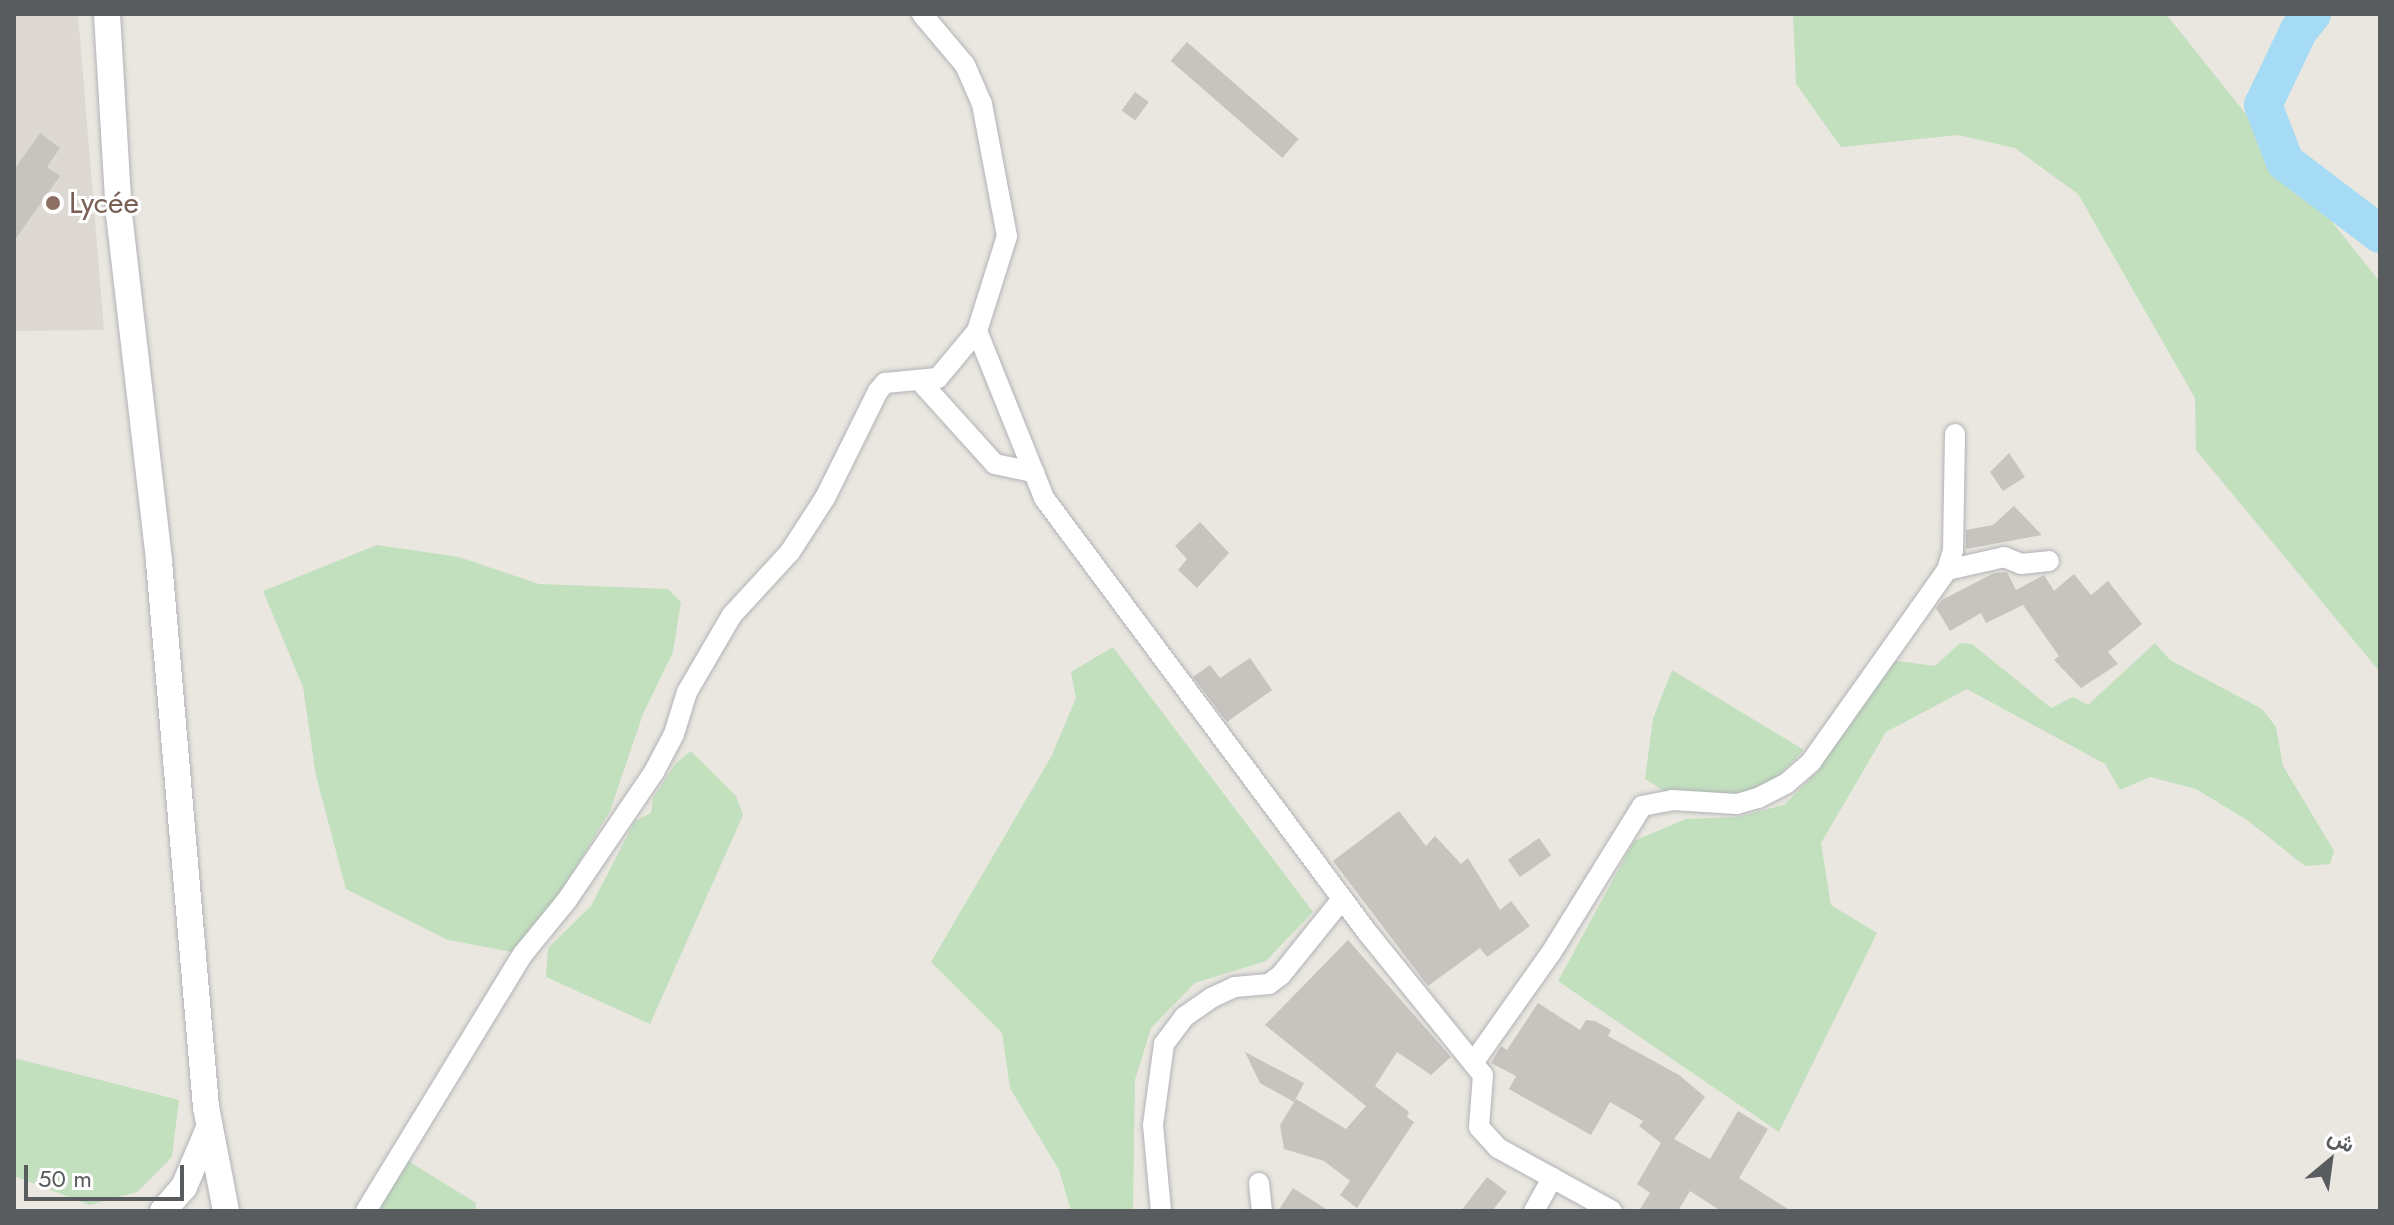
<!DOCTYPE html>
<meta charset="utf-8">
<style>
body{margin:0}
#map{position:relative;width:2394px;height:1225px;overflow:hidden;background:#eae7e0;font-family:Jost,Vazirmatn,sans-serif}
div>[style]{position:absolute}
.education>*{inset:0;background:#ddd8d1}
.green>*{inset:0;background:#c2e0be}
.river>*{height:38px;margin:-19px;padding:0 19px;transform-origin:19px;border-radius:19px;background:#a5dbf5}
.building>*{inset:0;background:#c7c3be;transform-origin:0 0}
.roads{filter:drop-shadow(0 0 2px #b1b3b6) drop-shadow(0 0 2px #b1b3b6)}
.minor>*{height:20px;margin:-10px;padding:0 10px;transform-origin:10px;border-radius:10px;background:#fff}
.secondary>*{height:26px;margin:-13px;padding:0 13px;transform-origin:13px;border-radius:13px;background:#fff}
.dots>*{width:22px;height:22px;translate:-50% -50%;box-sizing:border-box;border:4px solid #fff;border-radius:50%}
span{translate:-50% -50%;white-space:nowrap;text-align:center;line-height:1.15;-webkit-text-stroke:6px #fff;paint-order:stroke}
.education-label{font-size:30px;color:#785e54}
.left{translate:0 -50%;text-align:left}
.frame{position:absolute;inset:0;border:16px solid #595c5f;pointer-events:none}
.north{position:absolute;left:2290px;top:1121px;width:80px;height:80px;-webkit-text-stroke:6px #fff;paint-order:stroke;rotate:29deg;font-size:22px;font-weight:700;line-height:32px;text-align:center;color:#595c5f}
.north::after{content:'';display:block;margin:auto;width:28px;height:36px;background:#595c5f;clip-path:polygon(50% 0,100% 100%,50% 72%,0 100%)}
.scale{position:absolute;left:24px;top:1165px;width:160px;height:36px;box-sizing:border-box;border:4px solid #595c5f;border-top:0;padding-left:10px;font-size:24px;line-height:28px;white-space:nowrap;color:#595c5f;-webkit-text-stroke:6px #fff;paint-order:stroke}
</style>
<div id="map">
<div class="education">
<div style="clip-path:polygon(14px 14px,78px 14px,104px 330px,14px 331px)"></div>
</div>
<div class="green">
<div style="clip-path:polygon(1793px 14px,2166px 14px,2380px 282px,2380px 672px,2196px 450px,2195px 398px,2078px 194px,2015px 148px,1958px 135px,1841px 147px,1796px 84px)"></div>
<div style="clip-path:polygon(377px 545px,459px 557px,539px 584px,668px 589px,681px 602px,673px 652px,643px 714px,610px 811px,523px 954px,448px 940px,346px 889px,316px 776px,303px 687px,263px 591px)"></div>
<div style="clip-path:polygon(1960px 643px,1972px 644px,2051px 708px,2073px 697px,2088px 705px,2155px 643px,2170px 660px,2262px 709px,2276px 727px,2283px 766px,2334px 851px,2330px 864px,2305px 866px,2247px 820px,2196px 789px,2150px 777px,2120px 790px,2105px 764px,1967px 689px,1886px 732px,1821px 843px,1831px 905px,1877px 933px,1779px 1132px,1558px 981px,1634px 841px,1686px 819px,1737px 817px,1784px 805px,1818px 771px,1890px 660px,1935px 666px)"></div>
<div style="clip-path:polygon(1113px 647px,1313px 912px,1266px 961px,1195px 983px,1151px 1028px,1135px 1080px,1133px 1211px,1071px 1211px,1059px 1170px,1010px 1088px,1002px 1033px,931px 962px,1051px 757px,1076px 698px,1071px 672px)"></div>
<div style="clip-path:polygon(1672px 670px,1804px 750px,1775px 779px,1734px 797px,1666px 792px,1645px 779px,1653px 719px)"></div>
<div style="clip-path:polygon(691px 751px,736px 796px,743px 815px,650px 1024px,546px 977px,548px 948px,591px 906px,635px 821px,651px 813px,653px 798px,675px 764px)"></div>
<div style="clip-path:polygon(14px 1058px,179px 1100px,172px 1157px,137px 1192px,90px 1205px,14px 1176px)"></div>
<div style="clip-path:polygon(400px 1156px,476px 1203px,475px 1211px,366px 1211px)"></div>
</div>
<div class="river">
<div style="left:2312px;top:14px;width:21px;rotate:129deg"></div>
<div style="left:2299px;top:30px;width:83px;rotate:115.6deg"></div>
<div style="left:2263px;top:105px;width:61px;rotate:68.9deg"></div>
<div style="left:2285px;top:162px;width:119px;rotate:37.2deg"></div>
</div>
<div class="building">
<div style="left:1187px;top:42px;width:148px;height:25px;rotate:41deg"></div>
<div style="left:1135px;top:92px;width:17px;height:23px;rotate:36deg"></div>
<div style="clip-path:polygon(40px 133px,60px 148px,47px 167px,60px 176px,14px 241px,14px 170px)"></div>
<div style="clip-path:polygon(2009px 453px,2025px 477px,2003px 491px,1990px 472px)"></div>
<div style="clip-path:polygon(2014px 506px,2042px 535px,1966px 549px,1966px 530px,1993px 525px)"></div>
<div style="clip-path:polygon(1200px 522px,1229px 553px,1197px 588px,1178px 570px,1187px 559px,1175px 546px)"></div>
<div style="clip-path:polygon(2007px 572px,2016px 590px,2044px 575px,2054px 591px,2074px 574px,2091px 595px,2108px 581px,2142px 624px,2108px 652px,2118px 664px,2081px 688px,2054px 660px,2059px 656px,2023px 605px,1986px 623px,1981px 613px,1950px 631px,1936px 608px,1942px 600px,1994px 573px)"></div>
<div style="clip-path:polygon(1250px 658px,1272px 690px,1227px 722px,1193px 677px,1210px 665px,1220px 678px)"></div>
<div style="clip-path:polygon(1399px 811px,1426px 846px,1435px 836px,1461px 864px,1468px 858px,1500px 910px,1511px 901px,1530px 926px,1487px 957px,1480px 948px,1428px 986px,1333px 861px)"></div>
<div style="left:1539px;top:838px;width:21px;height:38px;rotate:55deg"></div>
<div style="clip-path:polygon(1348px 940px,1451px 1057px,1431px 1075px,1397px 1052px,1375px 1086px,1409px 1112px,1407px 1117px,1414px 1122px,1357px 1208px,1340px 1195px,1350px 1181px,1324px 1161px,1284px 1149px,1280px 1125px,1296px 1099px,1346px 1129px,1366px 1106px,1265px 1025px)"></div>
<div style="clip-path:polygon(1538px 1003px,1580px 1030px,1586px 1020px,1595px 1021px,1611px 1030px,1608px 1036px,1679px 1075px,1705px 1097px,1674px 1139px,1710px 1159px,1738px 1111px,1768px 1129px,1739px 1178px,1791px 1211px,1721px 1211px,1690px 1191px,1678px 1211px,1639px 1211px,1650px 1193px,1637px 1184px,1661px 1143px,1639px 1126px,1643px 1121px,1610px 1102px,1591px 1135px,1509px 1089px,1516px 1076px,1491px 1063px,1501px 1046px,1507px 1050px)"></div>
<div style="clip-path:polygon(1245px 1052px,1304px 1083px,1294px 1102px,1260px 1083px)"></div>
<div style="clip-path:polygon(1487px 1177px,1507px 1192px,1492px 1211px,1461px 1211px)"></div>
<div style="clip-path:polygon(1293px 1188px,1329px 1211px,1278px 1211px)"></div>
</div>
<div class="roads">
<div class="minor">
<div style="left:922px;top:14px;width:67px;rotate:49.9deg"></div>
<div style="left:965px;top:65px;width:43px;rotate:66.4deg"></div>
<div style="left:982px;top:104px;width:134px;rotate:79.3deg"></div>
<div style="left:1007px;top:236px;width:100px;rotate:107.5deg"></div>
<div style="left:977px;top:331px;width:180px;rotate:68.1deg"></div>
<div style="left:1044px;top:498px;width:541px;rotate:53.34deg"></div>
<div style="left:1367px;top:932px;width:184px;rotate:51deg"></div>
<div style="left:1483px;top:1075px;width:52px;rotate:94.4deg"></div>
<div style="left:1479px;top:1127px;width:28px;rotate:48deg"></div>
<div style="left:1498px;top:1148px;width:130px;rotate:28.9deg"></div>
<div style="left:919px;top:380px;width:113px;rotate:47.9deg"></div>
<div style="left:995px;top:464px;width:40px;rotate:12deg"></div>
<div style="left:1947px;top:570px;width:58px;rotate:-12.8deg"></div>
<div style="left:2004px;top:557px;width:18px;rotate:22deg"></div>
<div style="left:2021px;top:564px;width:28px;rotate:-6deg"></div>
<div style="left:1473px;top:1063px;width:135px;rotate:-54.7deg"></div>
<div style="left:1551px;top:953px;width:173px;rotate:-58.2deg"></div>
<div style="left:1642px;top:806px;width:31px;rotate:-11deg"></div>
<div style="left:1672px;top:800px;width:65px;rotate:3.5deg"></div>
<div style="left:1737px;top:804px;width:22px;rotate:-16deg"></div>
<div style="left:1758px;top:798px;width:33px;rotate:-27deg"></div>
<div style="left:1787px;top:783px;width:32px;rotate:-41deg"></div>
<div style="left:1811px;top:762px;width:235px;rotate:-54.7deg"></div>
<div style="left:1947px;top:570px;width:21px;rotate:-73deg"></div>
<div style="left:1953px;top:550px;width:116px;rotate:-89deg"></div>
<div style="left:1259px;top:1183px;width:28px;rotate:84deg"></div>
<div style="left:366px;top:1211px;width:301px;rotate:-58.6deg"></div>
<div style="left:523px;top:954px;width:70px;rotate:-50.8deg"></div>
<div style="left:567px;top:900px;width:155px;rotate:-55.8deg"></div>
<div style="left:654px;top:772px;width:43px;rotate:-62.2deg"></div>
<div style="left:674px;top:734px;width:44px;rotate:-72.8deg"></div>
<div style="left:687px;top:692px;width:89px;rotate:-59.7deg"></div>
<div style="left:732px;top:615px;width:86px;rotate:-47.4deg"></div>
<div style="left:790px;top:552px;width:64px;rotate:-57.1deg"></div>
<div style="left:825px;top:498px;width:119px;rotate:-63.6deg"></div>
<div style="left:878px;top:391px;width:11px;rotate:-49deg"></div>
<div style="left:885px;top:383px;width:53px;rotate:-5.4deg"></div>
<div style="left:938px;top:378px;width:61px;rotate:-50.3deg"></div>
<div style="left:1161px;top:1211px;width:86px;rotate:-95.3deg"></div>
<div style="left:1153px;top:1125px;width:82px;rotate:-82.3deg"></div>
<div style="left:1164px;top:1044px;width:34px;rotate:-53deg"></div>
<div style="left:1184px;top:1017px;width:33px;rotate:-35deg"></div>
<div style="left:1211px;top:998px;width:26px;rotate:-25deg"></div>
<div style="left:1235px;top:987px;width:34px;rotate:-5deg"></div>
<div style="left:1269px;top:984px;width:15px;rotate:-37deg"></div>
<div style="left:1281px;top:975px;width:97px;rotate:-51.2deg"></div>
<div style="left:1534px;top:1211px;width:38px;rotate:-61deg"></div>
</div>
<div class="secondary">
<div style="left:107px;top:14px;width:200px;rotate:86.6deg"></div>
<div style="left:119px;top:214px;width:350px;rotate:83.4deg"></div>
<div style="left:159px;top:562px;width:547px;rotate:85.07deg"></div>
<div style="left:206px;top:1107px;width:106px;rotate:79.1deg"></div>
<div style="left:163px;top:1211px;width:32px;rotate:-49deg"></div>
<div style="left:184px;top:1187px;width:64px;rotate:-67deg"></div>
</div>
</div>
<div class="dots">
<div style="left:53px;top:203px;background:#8d6e63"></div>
</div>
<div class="education-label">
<span class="left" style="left:69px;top:203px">Lycée</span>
</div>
<div class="frame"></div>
<div class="north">ش</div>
<div class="scale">50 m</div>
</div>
